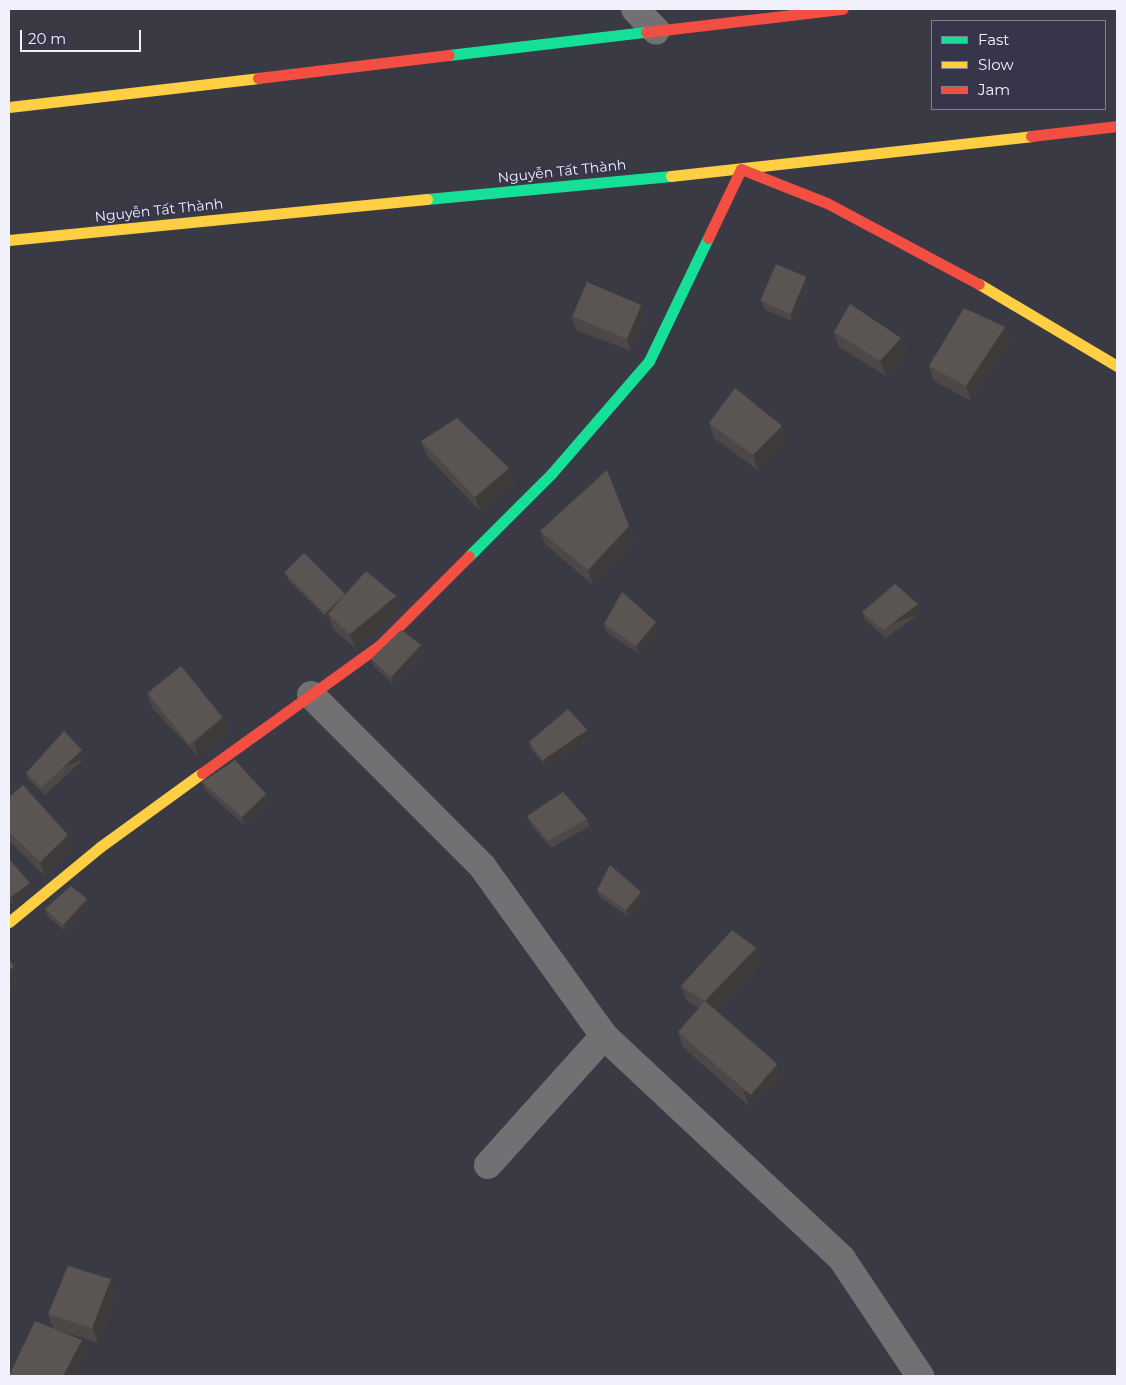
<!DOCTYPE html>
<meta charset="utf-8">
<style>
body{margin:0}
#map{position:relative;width:1126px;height:1385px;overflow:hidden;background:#3a3a44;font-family:Montserrat,sans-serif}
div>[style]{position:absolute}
.street>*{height:28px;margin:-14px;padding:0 14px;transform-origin:14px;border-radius:14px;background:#727072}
.fast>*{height:11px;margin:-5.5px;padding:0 5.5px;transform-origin:5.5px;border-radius:5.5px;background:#16e098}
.slow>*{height:11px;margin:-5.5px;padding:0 5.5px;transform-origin:5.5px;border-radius:5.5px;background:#ffcf43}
.jam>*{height:11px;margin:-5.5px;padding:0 5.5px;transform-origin:5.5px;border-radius:5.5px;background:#f24e42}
.wall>*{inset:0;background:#4d4847}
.shaded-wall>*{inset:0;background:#3f3b3a;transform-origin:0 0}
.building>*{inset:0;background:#5a5453;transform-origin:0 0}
span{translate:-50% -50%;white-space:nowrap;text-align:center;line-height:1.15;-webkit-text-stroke:4px #363549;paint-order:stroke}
.street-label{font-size:14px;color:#f1f1fe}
.frame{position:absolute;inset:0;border:10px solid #f1f1fe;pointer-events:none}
.legend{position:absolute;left:931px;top:20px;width:175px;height:90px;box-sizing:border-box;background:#363549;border:1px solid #818091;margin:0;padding:6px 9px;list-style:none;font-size:15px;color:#f1f1fe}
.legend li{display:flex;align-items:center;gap:10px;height:25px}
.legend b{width:25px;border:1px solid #818091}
.scale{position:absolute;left:20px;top:30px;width:121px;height:22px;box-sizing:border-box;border:2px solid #f1f1fe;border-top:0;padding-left:6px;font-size:15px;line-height:18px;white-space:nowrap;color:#f1f1fe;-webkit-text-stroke:4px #363549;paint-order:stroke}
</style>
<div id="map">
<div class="street">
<div style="left:635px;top:9px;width:30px;rotate:46deg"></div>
<div style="left:311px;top:695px;width:242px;rotate:45deg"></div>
<div style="left:482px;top:866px;width:209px;rotate:54.3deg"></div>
<div style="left:604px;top:1036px;width:326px;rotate:43.1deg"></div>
<div style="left:842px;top:1259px;width:141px;rotate:56.3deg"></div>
<div style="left:488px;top:1165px;width:173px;rotate:-48deg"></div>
</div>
<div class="fast">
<div style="left:449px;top:55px;width:198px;rotate:-6.7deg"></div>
<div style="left:427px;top:199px;width:245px;rotate:-5.4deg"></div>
<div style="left:469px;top:556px;width:117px;rotate:-45deg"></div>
<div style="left:552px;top:473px;width:148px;rotate:-49.1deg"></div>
<div style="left:649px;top:361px;width:136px;rotate:-64.4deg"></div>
</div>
<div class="slow">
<div style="left:9px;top:107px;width:251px;rotate:-6.6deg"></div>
<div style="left:671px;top:176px;width:362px;rotate:-6.3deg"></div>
<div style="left:9px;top:240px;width:420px;rotate:-5.6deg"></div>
<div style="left:979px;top:284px;width:161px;rotate:30.7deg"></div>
<div style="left:9px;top:922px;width:118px;rotate:-39.5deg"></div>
<div style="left:100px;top:847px;width:126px;rotate:-36deg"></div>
</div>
<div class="jam">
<div style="left:646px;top:32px;width:198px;rotate:-6.7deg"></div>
<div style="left:258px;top:78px;width:192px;rotate:-6.9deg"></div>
<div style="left:1031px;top:136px;width:87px;rotate:-6.6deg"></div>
<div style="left:708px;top:238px;width:76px;rotate:-64.4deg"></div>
<div style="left:741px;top:169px;width:92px;rotate:21.6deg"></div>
<div style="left:827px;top:203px;width:172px;rotate:28.1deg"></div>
<div style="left:202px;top:773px;width:218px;rotate:-35.7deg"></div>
<div style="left:379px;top:646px;width:127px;rotate:-45deg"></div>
</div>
<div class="wall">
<div style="clip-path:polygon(806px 277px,809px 284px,793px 321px,765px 310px,762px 302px)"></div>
<div style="clip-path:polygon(571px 315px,646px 320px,631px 351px,576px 330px)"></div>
<div style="clip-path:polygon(1005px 327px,1010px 341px,971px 401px,934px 381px,929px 366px)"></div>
<div style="clip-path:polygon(834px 332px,901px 338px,907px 353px,886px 376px,839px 347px)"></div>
<div style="clip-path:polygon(709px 423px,787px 441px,758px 470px,714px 438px)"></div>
<div style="clip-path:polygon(421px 441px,509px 468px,515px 483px,481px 512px,427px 456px)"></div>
<div style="clip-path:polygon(629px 526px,635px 541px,593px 585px,546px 545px,540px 531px)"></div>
<div style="clip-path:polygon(286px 574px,345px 594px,396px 596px,401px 611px,356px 649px,333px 629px,329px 617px,327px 618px,289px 581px)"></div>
<div style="clip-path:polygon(918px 604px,921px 612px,886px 638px,865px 620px,862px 612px)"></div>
<div style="clip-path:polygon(604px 624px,659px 630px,638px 653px,606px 632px)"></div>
<div style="clip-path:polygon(421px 645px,424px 653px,393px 684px,374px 667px,371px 659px)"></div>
<div style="clip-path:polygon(147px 693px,223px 717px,229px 732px,199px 757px,152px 708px)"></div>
<div style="clip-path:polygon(587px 730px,590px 738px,546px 767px,532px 750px,529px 742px)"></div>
<div style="clip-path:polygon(82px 750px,85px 758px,45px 795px,29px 780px,26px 773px)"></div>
<div style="clip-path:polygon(202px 782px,266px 794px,268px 802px,244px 825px,205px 790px)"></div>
<div style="clip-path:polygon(9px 797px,73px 850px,45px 876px,9px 841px)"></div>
<div style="clip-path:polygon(527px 816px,587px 819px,590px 826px,551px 848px,530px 824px)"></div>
<div style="clip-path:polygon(9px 859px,33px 891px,14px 905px,9px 901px)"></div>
<div style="clip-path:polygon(597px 890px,641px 892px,644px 900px,629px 917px,600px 897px)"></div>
<div style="clip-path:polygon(87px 899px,90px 907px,66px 932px,48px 917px,45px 909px)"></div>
<div style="clip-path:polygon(756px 948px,762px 962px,716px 1010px,782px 1079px,749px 1106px,683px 1047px,678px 1032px,699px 1008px,687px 1001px,681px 986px)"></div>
<div style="clip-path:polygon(116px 1294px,98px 1343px,58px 1330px,87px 1355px,53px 1328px,48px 1314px)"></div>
</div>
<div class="shaded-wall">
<div style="clip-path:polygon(806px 277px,809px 284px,793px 321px,790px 313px)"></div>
<div style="clip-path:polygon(641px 305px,646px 320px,631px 351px,626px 337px)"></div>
<div style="clip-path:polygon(1005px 327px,1010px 341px,971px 401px,966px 386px)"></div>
<div style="clip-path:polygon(901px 338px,907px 353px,886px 376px,880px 361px)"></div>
<div style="clip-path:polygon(782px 426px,787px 441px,758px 470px,753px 455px)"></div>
<div style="clip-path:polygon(509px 468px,515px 483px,481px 512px,475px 497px)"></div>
<div style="clip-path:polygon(629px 526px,635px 541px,593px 585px,588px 570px)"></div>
<div style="clip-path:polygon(345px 594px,328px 614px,329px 617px,327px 618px,324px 611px)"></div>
<div style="clip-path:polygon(396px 596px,401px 611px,356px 649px,350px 634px)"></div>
<div style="left:918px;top:604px;width:9px;height:44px;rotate:69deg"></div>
<div style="clip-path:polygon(656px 622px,659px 630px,638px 653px,636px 646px)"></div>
<div style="clip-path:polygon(421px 645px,424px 653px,393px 684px,391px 677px)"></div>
<div style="clip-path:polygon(223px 717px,229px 732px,199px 757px,194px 743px)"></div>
<div style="clip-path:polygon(587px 730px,590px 738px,546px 767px,543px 760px)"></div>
<div style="left:82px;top:750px;width:9px;height:54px;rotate:69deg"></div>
<div style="clip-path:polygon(266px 794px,268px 802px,244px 825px,242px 817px)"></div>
<div style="clip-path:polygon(68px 835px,73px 850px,45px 876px,40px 862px)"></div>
<div style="clip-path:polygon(30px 883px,33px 891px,14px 905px,11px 897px)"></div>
<div style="clip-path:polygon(641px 892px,644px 900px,629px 917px,626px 910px)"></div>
<div style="clip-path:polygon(87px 899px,90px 907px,66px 932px,63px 925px)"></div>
<div style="clip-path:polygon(756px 948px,762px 962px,710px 1015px,705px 1001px)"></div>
<div style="clip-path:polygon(14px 966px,20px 981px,9px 991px,9px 971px)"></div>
<div style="clip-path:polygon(777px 1064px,782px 1079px,749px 1106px,744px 1092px)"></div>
<div style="clip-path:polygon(111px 1279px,116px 1294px,98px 1343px,92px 1328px)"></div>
<div style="clip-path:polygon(82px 1340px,87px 1355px,76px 1376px,63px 1376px)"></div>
</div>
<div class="building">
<div style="left:776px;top:264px;width:33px;height:40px;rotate:23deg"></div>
<div style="left:587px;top:282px;width:59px;height:37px;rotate:23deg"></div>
<div style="clip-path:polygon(850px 304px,901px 338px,880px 361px,834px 332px)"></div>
<div style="clip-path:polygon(964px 308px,1005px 327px,966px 386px,929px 366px)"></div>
<div style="clip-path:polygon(735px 388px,782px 426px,753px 455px,709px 423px)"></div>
<div style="clip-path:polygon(457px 418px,509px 468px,475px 497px,421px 441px)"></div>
<div style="clip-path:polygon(607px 470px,629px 526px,588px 570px,540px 531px)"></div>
<div style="left:304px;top:553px;width:58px;height:28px;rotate:45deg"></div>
<div style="clip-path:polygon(366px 571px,396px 596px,350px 634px,328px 614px)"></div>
<div style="clip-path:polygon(895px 584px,918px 604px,883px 630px,862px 612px)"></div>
<div style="clip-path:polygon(622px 592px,656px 622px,636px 646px,604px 624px)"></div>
<div style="clip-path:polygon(401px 630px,421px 645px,391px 677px,371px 659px)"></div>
<div style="left:181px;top:666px;width:66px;height:43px;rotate:51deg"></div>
<div style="clip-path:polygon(568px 709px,587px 730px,543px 760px,529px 742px)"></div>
<div style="clip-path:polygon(64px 731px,82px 750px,42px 787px,26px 773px)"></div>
<div style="clip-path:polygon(235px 760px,266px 794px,242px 817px,202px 782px)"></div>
<div style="clip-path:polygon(23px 785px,68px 835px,40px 862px,9px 832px,9px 797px)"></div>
<div style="clip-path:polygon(563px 792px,587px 819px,548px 841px,527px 816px)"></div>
<div style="clip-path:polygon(9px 859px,30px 883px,11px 897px,9px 895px)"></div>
<div style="clip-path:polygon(610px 865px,641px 892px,626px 910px,597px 890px)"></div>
<div style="clip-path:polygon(71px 886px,87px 899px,63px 925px,45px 909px)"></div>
<div style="clip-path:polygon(732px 930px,756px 948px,705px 1001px,681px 986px)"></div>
<div style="clip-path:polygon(9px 960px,14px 966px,9px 971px)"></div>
<div style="left:705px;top:1001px;width:96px;height:41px;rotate:41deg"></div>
<div style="clip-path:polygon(68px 1266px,111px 1279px,92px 1328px,48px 1314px)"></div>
<div style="clip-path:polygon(35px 1321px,82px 1340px,63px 1376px,9px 1376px)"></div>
</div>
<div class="street-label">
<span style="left:562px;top:171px;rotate:-6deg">Nguyễn Tất Thành</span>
<span style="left:159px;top:210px;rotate:-6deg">Nguyễn Tất Thành</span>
</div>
<div class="frame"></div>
<ul class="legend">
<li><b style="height:6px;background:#16e098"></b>Fast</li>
<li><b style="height:6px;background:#ffcf43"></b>Slow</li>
<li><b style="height:6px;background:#f24e42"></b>Jam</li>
</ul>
<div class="scale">20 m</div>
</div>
